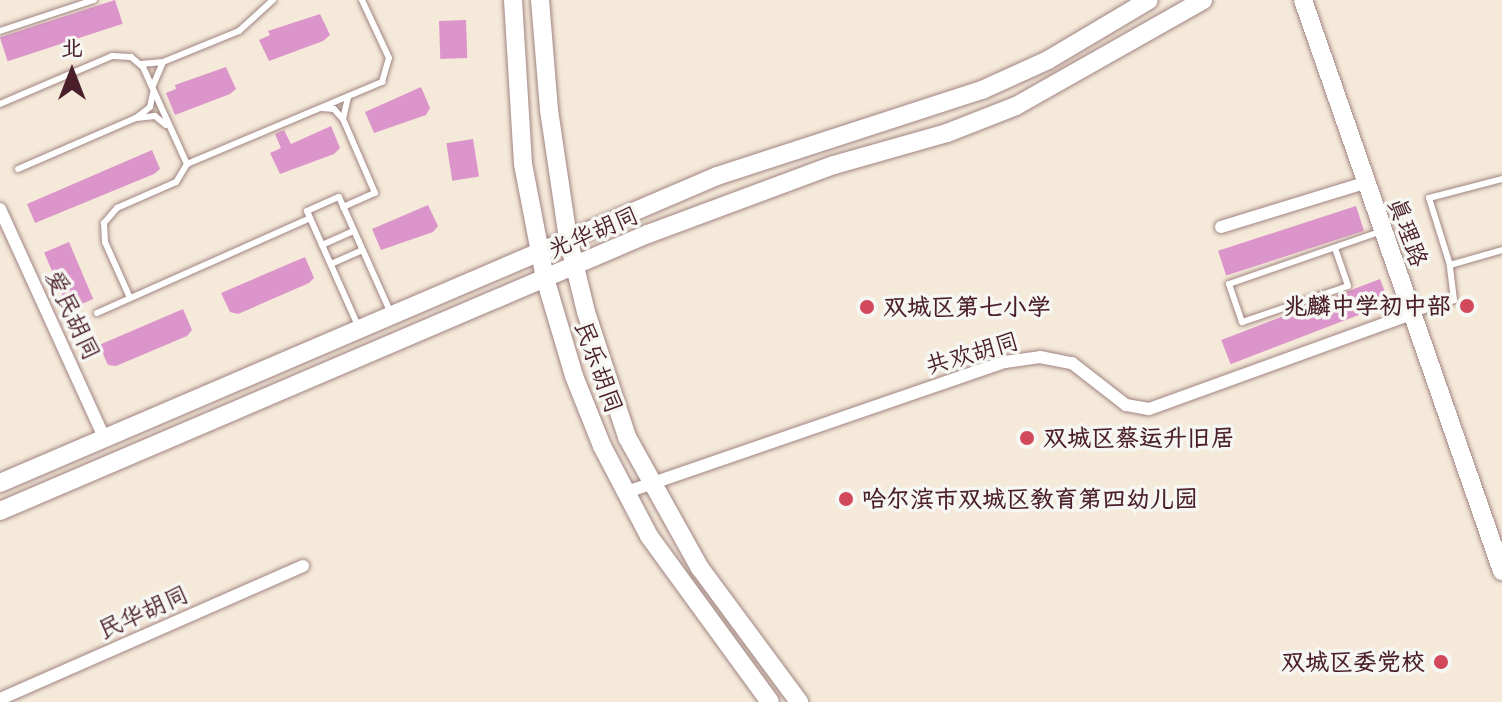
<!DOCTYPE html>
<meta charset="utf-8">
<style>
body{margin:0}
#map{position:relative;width:1502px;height:702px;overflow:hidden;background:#f5e9d9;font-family:Itim,"LXGW WenKai TC",sans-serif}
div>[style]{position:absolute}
.building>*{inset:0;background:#dc95ca;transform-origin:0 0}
.roads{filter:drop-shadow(0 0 2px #a08482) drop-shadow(0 0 2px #a08482)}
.lane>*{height:6px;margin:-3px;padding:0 3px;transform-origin:3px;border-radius:3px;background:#fff}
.street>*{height:12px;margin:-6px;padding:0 6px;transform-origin:6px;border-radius:6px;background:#fff}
.secondary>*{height:18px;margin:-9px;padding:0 9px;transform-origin:9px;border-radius:9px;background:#fff}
.dots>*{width:22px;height:22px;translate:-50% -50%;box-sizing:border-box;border:4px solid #f6f6f2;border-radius:50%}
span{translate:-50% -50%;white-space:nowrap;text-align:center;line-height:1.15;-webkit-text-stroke:7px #f6f6f2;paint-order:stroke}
.street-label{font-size:24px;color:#4a1f2b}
.poi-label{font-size:24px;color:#4a1f2b;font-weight:700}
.right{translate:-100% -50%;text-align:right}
.left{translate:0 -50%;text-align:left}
.north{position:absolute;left:32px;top:32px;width:80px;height:80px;-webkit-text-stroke:6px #f6f6f2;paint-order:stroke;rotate:0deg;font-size:22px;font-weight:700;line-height:32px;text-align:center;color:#4a1f2b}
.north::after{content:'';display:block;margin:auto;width:28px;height:36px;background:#4a1f2b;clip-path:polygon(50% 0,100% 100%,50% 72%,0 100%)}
</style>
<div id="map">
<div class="building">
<div style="left:115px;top:0;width:25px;height:121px;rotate:72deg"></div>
<div style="clip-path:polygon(320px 14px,330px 35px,323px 41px,269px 61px,259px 40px,270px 35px,268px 31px)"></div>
<div style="left:466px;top:20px;width:38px;height:27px;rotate:88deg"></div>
<div style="clip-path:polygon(226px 67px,236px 89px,230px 94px,175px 115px,166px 93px,176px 89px,175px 85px)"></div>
<div style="clip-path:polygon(421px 87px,430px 108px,426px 115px,374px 133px,365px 112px)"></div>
<div style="clip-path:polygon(331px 126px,340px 148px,334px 154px,280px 174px,270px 153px,281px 148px,275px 134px,284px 130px,291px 144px)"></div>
<div style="left:473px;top:139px;width:38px;height:27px;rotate:81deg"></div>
<div style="clip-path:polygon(152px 150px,160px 169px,154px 174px,35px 223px,27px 204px)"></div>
<div style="clip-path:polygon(428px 205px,438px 226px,433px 232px,381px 250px,372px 229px)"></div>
<div style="left:1356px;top:206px;width:26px;height:145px;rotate:72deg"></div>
<div style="left:69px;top:242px;width:62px;height:27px;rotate:67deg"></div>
<div style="clip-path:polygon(305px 257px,314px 278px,309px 283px,238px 314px,230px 312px,221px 293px)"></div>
<div style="left:1380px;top:279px;width:26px;height:170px;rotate:69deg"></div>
<div style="clip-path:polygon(183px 309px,192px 330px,187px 336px,116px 366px,108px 365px,99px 345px)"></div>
</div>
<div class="roads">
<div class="lane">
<div style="left:0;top:31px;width:99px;rotate:-18.3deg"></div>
<div style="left:163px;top:62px;width:82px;rotate:-22.2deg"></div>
<div style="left:239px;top:31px;width:46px;rotate:-42.4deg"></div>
<div style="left:141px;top:64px;width:22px;rotate:-5deg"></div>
<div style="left:163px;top:62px;width:25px;rotate:113deg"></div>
<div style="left:153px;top:93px;width:14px;rotate:102deg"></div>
<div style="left:150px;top:107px;width:18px;rotate:142deg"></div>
<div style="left:136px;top:118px;width:19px;rotate:-6deg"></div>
<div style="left:155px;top:116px;width:14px;rotate:39deg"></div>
<div style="left:0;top:104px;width:122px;rotate:-23.2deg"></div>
<div style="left:112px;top:56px;width:19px;rotate:3deg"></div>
<div style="left:131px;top:57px;width:16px;rotate:40deg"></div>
<div style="left:143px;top:67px;width:107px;rotate:65.6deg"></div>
<div style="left:187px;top:164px;width:21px;rotate:121deg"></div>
<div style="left:176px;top:182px;width:64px;rotate:156.2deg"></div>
<div style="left:117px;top:208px;width:20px;rotate:131deg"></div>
<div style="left:104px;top:223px;width:19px;rotate:87deg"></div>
<div style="left:105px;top:242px;width:61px;rotate:65.9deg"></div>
<div style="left:322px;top:108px;width:12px;rotate:5deg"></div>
<div style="left:334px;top:109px;width:13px;rotate:48deg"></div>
<div style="left:343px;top:119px;width:23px;rotate:-77deg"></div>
<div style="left:187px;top:164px;width:212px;rotate:-22.8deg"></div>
<div style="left:382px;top:82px;width:25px;rotate:-74deg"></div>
<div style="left:389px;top:58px;width:64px;rotate:-115deg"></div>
<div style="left:18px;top:169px;width:129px;rotate:-23.4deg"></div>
<div style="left:343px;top:207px;width:35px;rotate:-24deg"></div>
<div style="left:375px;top:193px;width:81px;rotate:-113.4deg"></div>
<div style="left:322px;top:245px;width:35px;rotate:-24deg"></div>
<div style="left:1335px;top:248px;width:40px;rotate:71.1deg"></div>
<div style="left:1348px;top:286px;width:112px;rotate:161.2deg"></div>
<div style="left:1242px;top:322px;width:40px;rotate:-108.9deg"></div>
<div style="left:1229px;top:284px;width:162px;rotate:-19.1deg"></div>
<div style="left:331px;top:264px;width:34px;rotate:-24deg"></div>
<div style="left:1450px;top:265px;width:70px;rotate:-107.4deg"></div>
<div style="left:1429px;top:198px;width:75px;rotate:-14.6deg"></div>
<div style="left:97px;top:313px;width:233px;rotate:-24deg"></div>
<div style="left:1416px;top:313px;width:40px;rotate:-18.9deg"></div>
<div style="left:1454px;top:300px;width:35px;rotate:-97deg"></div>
<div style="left:1450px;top:265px;width:54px;rotate:-16.1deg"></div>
<div style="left:359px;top:328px;width:128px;rotate:-114deg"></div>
<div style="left:307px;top:211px;width:35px;rotate:-24deg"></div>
<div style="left:339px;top:197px;width:127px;rotate:65.9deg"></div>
</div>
<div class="street">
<div style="left:0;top:209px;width:253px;rotate:65.5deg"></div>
<div style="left:1221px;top:227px;width:150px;rotate:-17.1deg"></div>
<div style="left:624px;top:493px;width:403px;rotate:-19deg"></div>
<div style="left:1005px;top:362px;width:35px;rotate:-8deg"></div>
<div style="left:1040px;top:357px;width:33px;rotate:11deg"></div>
<div style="left:1072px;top:363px;width:68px;rotate:37.9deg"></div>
<div style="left:1126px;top:405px;width:23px;rotate:10deg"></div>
<div style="left:1149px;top:409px;width:280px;rotate:-19.9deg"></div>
<div style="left:0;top:699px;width:331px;rotate:-23.7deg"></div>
</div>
<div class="secondary">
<div style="left:513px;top:0;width:164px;rotate:86.5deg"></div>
<div style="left:523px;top:164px;width:116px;rotate:79.1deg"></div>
<div style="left:545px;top:278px;width:102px;rotate:73.5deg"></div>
<div style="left:574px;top:376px;width:75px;rotate:68.2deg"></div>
<div style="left:602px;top:446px;width:102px;rotate:62.4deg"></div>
<div style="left:649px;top:536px;width:205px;rotate:53.9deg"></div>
<div style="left:540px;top:0;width:110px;rotate:85.3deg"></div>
<div style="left:549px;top:110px;width:129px;rotate:81.6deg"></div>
<div style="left:568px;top:238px;width:76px;rotate:76.3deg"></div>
<div style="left:586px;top:312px;width:132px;rotate:71.8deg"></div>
<div style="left:627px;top:437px;width:150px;rotate:60.9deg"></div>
<div style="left:700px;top:568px;width:167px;rotate:53.5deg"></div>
<div style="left:1303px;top:0;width:605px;rotate:70.79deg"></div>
<div style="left:0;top:483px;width:780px;rotate:-23.18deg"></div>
<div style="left:717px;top:176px;width:279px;rotate:-18deg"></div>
<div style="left:982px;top:90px;width:72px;rotate:-24.4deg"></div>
<div style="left:1048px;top:60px;width:117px;rotate:-30.7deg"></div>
<div style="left:0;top:511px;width:705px;rotate:-23.15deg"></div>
<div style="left:648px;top:234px;width:198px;rotate:-20.4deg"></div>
<div style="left:834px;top:165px;width:117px;rotate:-15.8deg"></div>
<div style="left:947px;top:133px;width:74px;rotate:-21.4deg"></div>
<div style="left:1016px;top:106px;width:215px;rotate:-29.5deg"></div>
</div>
</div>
<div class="dots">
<div style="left:1467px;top:306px;background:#d1495b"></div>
<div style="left:867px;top:307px;background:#d1495b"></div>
<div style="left:1027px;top:438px;background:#d1495b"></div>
<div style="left:846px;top:499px;background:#d1495b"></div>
<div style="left:1441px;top:662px;background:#d1495b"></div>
</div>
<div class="street-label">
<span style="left:593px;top:232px;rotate:-23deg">光华胡同</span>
<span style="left:1408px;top:232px;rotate:70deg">真理路</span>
<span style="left:73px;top:315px;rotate:65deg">爱民胡同</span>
<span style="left:972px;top:353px;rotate:-16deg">共欢胡同</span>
<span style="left:599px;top:367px;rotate:70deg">民乐胡同</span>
<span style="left:143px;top:612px;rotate:-24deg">民华胡同</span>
</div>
<div class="poi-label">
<span class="right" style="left:1451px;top:306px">兆麟中学初中部</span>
<span class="left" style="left:883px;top:307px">双城区第七小学</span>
<span class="left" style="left:1043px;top:438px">双城区蔡运升旧居</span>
<span class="left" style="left:862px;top:499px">哈尔滨市双城区教育第四幼儿园</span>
<span class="right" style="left:1425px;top:662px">双城区委党校</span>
</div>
<div class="north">北</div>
</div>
